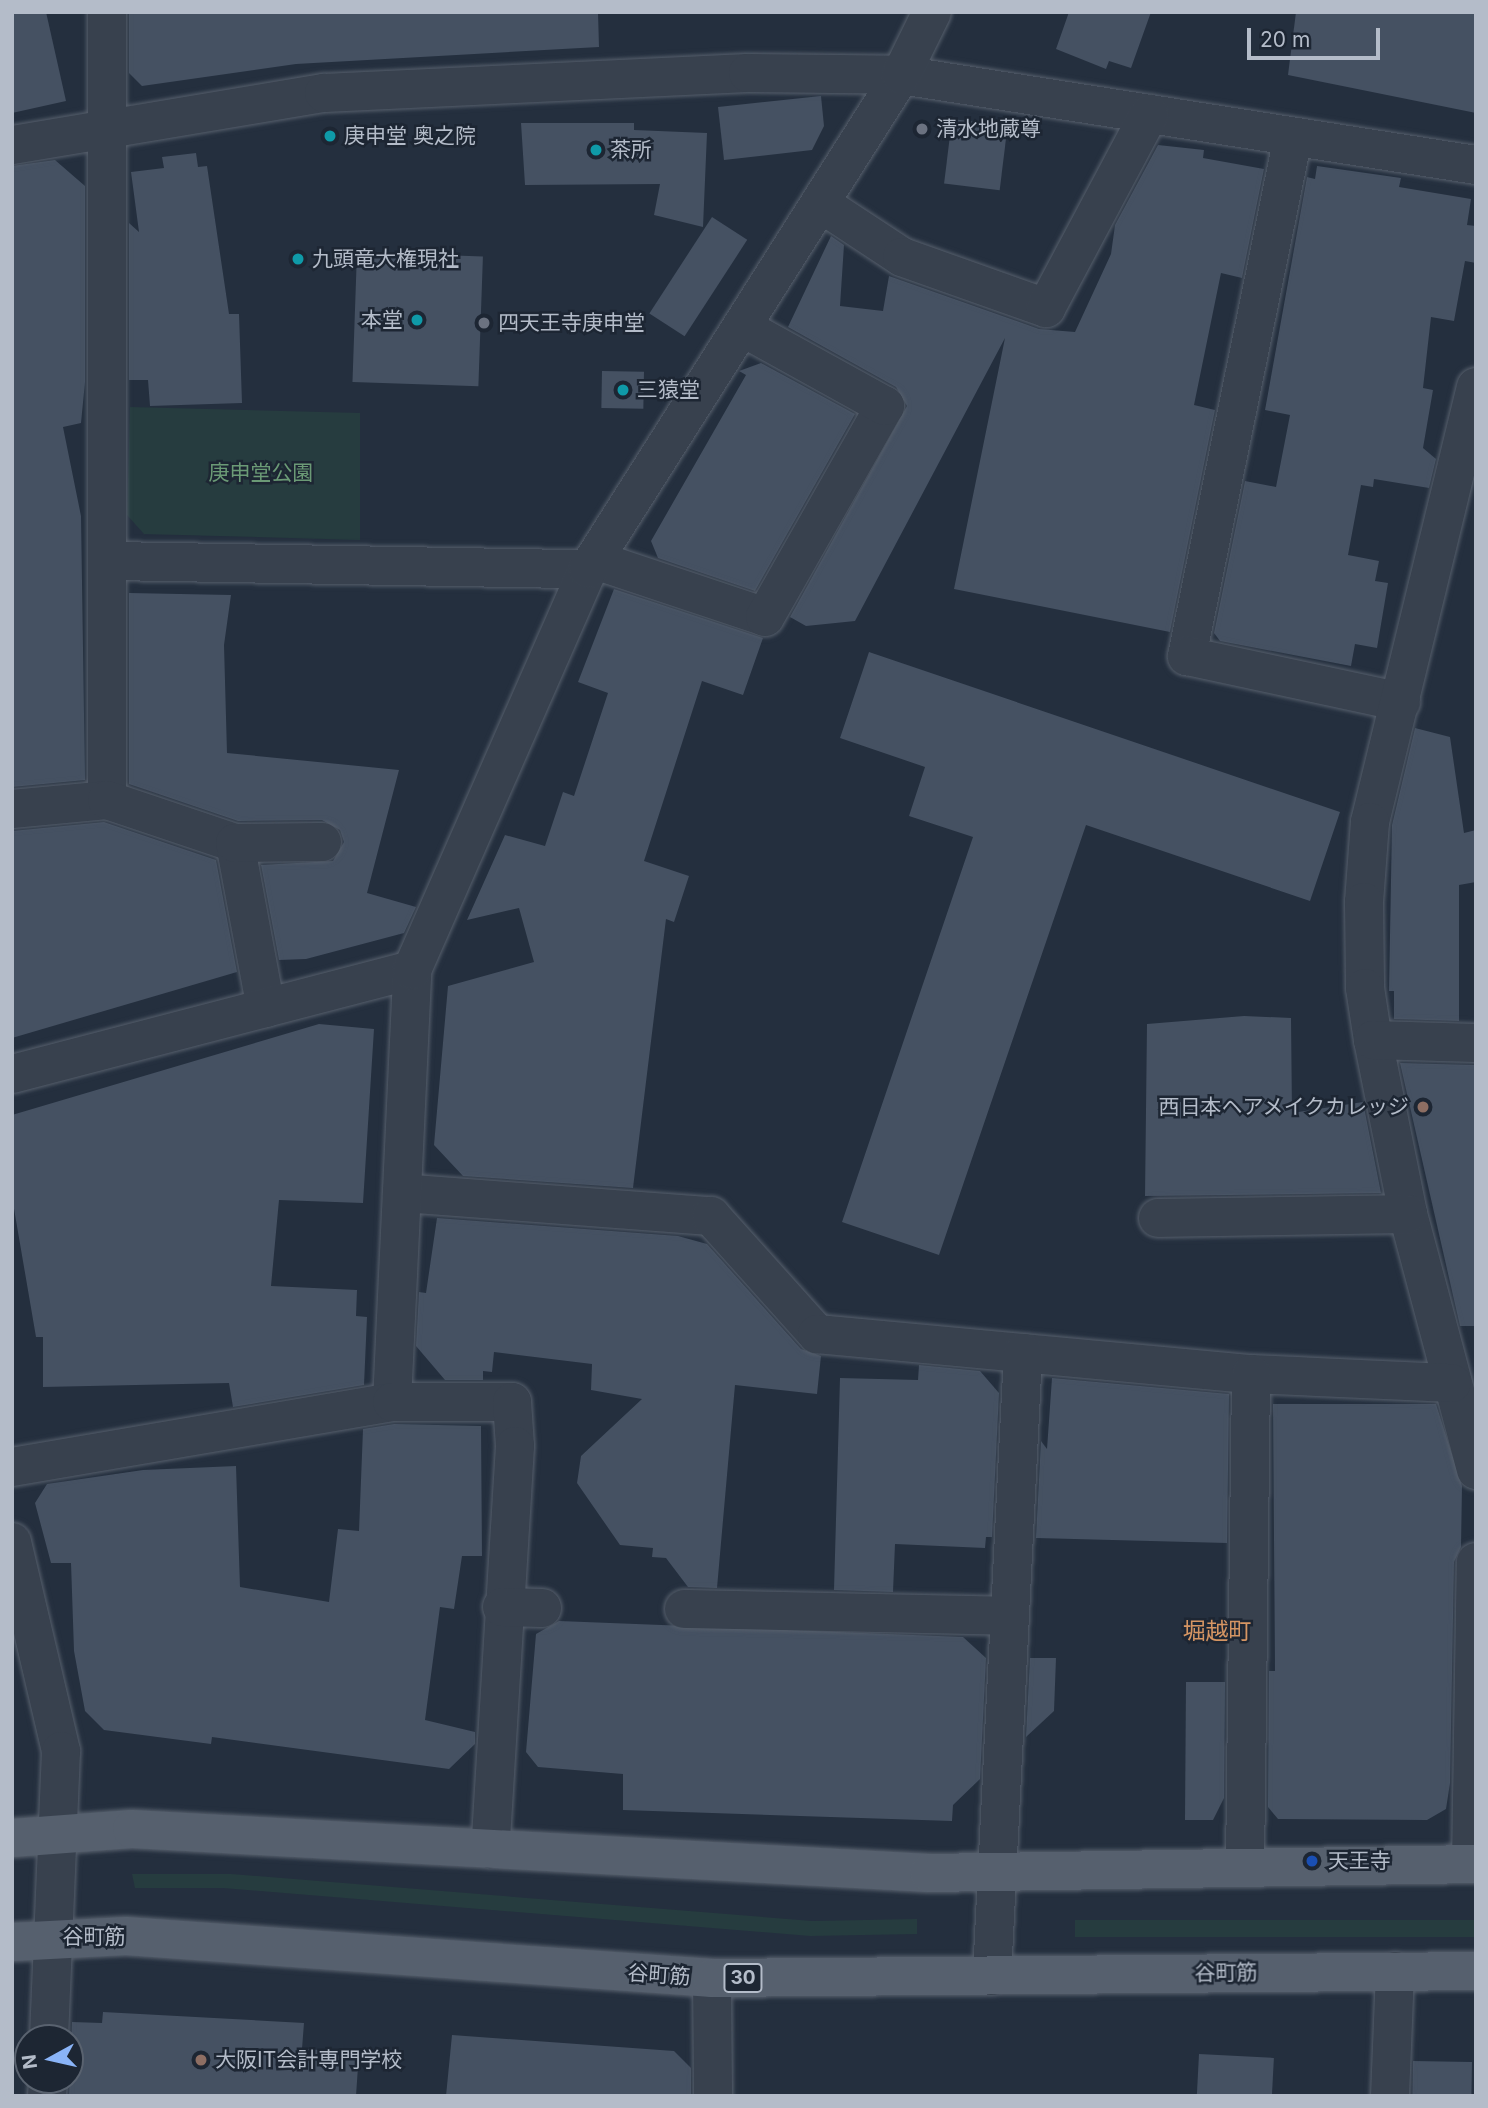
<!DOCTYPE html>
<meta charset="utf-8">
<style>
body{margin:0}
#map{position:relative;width:1488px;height:2108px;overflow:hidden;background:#242f3e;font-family:Inter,"Noto Sans JP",sans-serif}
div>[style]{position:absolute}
.green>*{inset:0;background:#263c3f;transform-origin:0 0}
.building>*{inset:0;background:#455162;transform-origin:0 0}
.roads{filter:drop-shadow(0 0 2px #565f6c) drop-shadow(0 0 2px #565f6c)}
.minor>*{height:38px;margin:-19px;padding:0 19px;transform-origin:19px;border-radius:19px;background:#38414e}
.major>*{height:38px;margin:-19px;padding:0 19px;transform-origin:19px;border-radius:19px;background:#56606e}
.dots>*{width:19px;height:19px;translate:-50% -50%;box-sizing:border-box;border:4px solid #1d2633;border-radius:50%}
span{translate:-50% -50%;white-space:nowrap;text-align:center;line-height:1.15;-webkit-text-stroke:5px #1d2633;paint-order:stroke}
.shield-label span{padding:2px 5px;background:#1d2633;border:2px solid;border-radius:5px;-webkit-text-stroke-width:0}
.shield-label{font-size:19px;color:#b4bcc9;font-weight:700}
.poi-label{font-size:21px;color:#b4bcc9}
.left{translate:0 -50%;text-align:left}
.right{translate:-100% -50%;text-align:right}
.park-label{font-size:21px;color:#6b9a76}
.street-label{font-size:21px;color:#b4bcc9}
.neighbourhood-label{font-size:23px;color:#d59563}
.frame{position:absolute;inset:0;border:14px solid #b4bcc9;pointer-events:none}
.north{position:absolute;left:14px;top:2024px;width:70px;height:70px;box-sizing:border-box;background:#1d2633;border:2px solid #59626f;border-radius:50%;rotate:262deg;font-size:19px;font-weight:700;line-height:28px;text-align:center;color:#b4bcc9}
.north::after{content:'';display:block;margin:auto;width:24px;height:32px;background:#8ab4f8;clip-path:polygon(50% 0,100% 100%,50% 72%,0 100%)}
.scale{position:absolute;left:1247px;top:28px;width:133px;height:32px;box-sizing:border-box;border:4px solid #b4bcc9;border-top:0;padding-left:9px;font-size:21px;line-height:24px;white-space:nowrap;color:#b4bcc9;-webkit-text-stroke:5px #1d2633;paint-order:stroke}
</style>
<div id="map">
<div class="green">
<div style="clip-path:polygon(130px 407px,360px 413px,360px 540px,144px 534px,127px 515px)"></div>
<div style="clip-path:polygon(132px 1874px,231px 1874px,812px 1921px,917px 1919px,917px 1934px,810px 1936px,223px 1888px,135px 1888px)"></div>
<div style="left:1476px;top:1920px;width:17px;height:401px;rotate:90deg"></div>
</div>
<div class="building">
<div style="clip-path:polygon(12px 12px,46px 12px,66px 101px,12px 113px)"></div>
<div style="clip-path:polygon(129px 12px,598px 12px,599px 47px,296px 64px,142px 86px,129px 73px)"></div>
<div style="clip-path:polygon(1069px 12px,1151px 12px,1131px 68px,1109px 61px,1106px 69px,1056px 49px)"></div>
<div style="clip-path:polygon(1296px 12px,1476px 12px,1476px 113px,1288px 75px)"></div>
<div style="clip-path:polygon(821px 96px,824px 126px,812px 150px,724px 160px,718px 107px)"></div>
<div style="left:952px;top:119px;width:56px;height:65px;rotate:7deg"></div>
<div style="clip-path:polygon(521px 123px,634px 123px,634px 130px,707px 133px,703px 227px,654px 215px,660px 184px,525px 185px)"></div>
<div style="clip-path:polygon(1158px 145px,1204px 150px,1203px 158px,1264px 169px,1242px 278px,1221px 273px,1194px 405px,1215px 410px,1170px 632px,954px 589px,1005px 338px,855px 621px,806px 626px,790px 617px,907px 406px,896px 387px,788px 327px,831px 236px,844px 245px,840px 306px,883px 311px,889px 276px,1039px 329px,1075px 332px,1111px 254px,1115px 225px)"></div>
<div style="clip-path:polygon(196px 153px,198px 167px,207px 166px,229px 314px,239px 314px,242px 403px,150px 406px,148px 380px,129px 380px,129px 223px,139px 232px,131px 172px,164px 168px,162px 157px)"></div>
<div style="clip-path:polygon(55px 160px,85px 186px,85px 382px,81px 423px,63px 427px,81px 516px,85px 780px,12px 787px,12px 166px)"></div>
<div style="clip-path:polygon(1317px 166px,1401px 178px,1399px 187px,1471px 199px,1467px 225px,1476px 226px,1476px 263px,1465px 261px,1454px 321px,1431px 317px,1423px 388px,1433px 390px,1423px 448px,1436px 459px,1429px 488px,1374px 479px,1373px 487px,1361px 485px,1348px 555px,1379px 561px,1375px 581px,1388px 583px,1377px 648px,1355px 644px,1351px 666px,1220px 641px,1214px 633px,1245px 481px,1276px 487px,1290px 415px,1265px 410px,1307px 177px,1315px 179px)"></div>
<div style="left:712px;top:217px;width:42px;height:115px;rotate:33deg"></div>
<div style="left:357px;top:252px;width:126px;height:130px;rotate:2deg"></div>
<div style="clip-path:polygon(761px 363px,855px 414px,755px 591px,658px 558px,651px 541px,746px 375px,739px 371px)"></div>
<div style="left:602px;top:371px;width:42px;height:37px;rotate:1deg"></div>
<div style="clip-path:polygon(614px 589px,763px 638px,743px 695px,702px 681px,644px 861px,689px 876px,674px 922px,666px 919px,633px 1188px,463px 1176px,434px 1145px,448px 986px,534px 962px,519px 908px,467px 920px,505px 835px,545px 846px,563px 792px,574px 796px,608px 693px,578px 682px)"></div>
<div style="clip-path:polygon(129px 593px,231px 595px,224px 645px,227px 753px,399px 770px,367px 893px,416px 907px,404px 933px,306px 959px,279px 960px,261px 865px,333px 861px,344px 842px,340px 830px,322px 820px,238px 821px,129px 784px)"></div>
<div style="clip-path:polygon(869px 652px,1340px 812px,1310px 901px,1086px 825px,939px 1255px,842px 1222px,973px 837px,909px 816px,925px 767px,840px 738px)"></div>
<div style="clip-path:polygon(1415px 728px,1450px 737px,1464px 833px,1476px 830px,1476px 882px,1459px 885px,1459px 1021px,1394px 1019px,1394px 991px,1389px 991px,1392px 825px)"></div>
<div style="clip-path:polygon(104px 822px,216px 860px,237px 972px,12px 1038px,12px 831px)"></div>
<div style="clip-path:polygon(1244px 1016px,1291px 1018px,1292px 1113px,1363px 1102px,1381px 1193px,1145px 1196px,1147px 1024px)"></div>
<div style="clip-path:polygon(319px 1024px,374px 1029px,363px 1203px,279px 1200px,271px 1286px,357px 1290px,356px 1316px,367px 1317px,364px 1385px,233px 1407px,229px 1383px,43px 1387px,43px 1337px,36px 1337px,12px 1197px,12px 1115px)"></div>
<div style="clip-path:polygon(1400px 1063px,1474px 1065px,1476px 1326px,1460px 1326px)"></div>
<div style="clip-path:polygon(437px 1218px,678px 1236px,707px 1244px,801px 1349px,821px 1356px,817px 1394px,735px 1385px,717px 1588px,688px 1587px,666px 1558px,652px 1557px,653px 1548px,620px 1545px,577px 1483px,581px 1456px,642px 1399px,591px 1390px,592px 1364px,494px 1352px,492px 1372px,483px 1371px,483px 1380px,445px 1380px,416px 1346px,419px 1292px,426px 1293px)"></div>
<div style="clip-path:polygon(919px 1365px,980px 1371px,999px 1393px,992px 1537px,986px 1537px,985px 1548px,895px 1544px,893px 1592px,834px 1590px,840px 1378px,918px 1380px)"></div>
<div style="clip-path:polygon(1052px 1378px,1229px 1394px,1227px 1543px,1036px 1538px,1041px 1441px,1047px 1449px)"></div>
<div style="clip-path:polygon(1273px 1404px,1436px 1404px,1462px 1486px,1461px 1547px,1454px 1562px,1450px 1783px,1446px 1809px,1427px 1820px,1278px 1819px,1268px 1807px,1269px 1671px,1275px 1671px)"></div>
<div style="clip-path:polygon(394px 1424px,481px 1426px,482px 1556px,462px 1556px,454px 1609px,440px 1607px,425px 1720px,475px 1732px,475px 1744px,449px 1769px,212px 1737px,211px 1744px,104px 1730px,85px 1711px,74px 1651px,71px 1563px,51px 1563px,35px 1503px,47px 1484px,143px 1470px,236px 1466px,240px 1587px,329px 1602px,338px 1529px,359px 1531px,363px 1429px)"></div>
<div style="clip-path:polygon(559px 1621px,963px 1637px,986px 1658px,980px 1779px,953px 1805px,952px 1821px,623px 1810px,623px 1774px,538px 1767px,526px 1752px,536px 1634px)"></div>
<div style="clip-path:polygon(1030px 1658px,1056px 1658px,1054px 1711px,1026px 1737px)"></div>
<div style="clip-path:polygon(1186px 1682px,1225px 1682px,1224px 1798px,1213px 1820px,1185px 1820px)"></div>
<div style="clip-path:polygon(103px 2012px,304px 2023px,302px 2049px,359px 2052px,356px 2096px,69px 2096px,72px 2022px,102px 2023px)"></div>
<div style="clip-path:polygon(452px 2035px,674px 2051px,691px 2068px,691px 2096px,446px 2096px)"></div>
<div style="left:1199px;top:2054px;width:75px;height:42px;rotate:3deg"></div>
<div style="left:1413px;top:2061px;width:59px;height:35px;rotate:1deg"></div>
</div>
<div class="roads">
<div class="minor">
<div style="left:1293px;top:137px;width:530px;rotate:101.54deg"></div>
<div style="left:1187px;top:656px;width:219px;rotate:12.1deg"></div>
<div style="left:12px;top:145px;width:316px;rotate:-9.5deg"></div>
<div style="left:324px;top:93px;width:424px;rotate:-2.7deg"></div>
<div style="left:748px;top:73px;width:153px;rotate:0.7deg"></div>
<div style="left:901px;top:75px;width:582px;rotate:8.9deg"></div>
<div style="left:820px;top:203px;width:98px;rotate:33.4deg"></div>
<div style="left:902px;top:257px;width:153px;rotate:19.5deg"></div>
<div style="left:1046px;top:308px;width:220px;rotate:-62deg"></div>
<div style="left:1476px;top:387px;width:448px;rotate:103.7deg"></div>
<div style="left:1370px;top:822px;width:80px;rotate:94.3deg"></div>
<div style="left:1364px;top:902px;width:86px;rotate:89.3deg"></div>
<div style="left:1365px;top:988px;width:53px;rotate:81.3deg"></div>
<div style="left:1373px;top:1040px;width:177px;rotate:78.6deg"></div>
<div style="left:1408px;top:1214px;width:265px;rotate:75.1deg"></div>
<div style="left:595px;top:560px;width:179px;rotate:18.5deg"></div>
<div style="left:765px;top:617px;width:243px;rotate:-60.4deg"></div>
<div style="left:885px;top:406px;width:163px;rotate:-151.1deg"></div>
<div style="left:111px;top:561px;width:477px;rotate:1deg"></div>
<div style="left:107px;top:800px;width:788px;rotate:-90deg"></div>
<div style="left:12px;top:809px;width:95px;rotate:-5.4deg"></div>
<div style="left:107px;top:800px;width:135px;rotate:18.6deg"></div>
<div style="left:235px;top:843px;width:168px;rotate:79.4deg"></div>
<div style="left:235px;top:843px;width:87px;rotate:-0.7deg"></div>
<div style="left:1373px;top:1040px;width:103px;rotate:1.7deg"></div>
<div style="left:12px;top:1074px;width:413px;rotate:-14.6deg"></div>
<div style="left:402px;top:1193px;width:310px;rotate:4.3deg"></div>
<div style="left:711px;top:1216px;width:159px;rotate:48.1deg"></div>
<div style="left:817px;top:1334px;width:436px;rotate:5.3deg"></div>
<div style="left:1251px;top:1374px;width:201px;rotate:2.6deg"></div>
<div style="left:1158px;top:1218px;width:250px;rotate:-0.9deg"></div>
<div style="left:392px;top:1402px;width:432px;rotate:-87.3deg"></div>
<div style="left:412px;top:970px;width:438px;rotate:-66.3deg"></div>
<div style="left:588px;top:569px;width:585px;rotate:-57.64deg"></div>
<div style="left:901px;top:75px;width:70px;rotate:-63.8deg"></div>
<div style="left:12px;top:1467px;width:386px;rotate:-9.7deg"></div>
<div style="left:392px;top:1402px;width:120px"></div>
<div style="left:512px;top:1402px;width:44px;rotate:86.1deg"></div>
<div style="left:515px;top:1446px;width:404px;rotate:93.5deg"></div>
<div style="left:12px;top:1542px;width:215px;rotate:76.8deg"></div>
<div style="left:61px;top:1751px;width:287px;rotate:92.4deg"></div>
<div style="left:502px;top:1607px;width:40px;rotate:1.4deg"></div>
<div style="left:684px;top:1609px;width:326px;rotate:1.2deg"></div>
<div style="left:1471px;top:1864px;width:302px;rotate:-89.1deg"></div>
<div style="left:1245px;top:1867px;width:493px;rotate:-89.3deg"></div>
<div style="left:992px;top:1976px;width:624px;rotate:-87.15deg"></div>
<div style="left:712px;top:1978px;width:118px;rotate:89.5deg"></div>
<div style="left:47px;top:2096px;width:16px;rotate:-86deg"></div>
<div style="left:1390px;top:2096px;width:125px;rotate:-87.7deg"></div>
</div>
<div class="major">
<div style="left:12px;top:1838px;width:120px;rotate:-4.3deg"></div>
<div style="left:132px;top:1829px;width:798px;rotate:3.16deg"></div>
<div style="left:929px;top:1873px;width:547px;rotate:-0.94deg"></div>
<div style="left:12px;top:1942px;width:114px;rotate:-3deg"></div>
<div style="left:126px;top:1936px;width:588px;rotate:4.1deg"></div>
<div style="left:712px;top:1978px;width:764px;rotate:-0.52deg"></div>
</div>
</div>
<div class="dots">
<div style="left:922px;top:129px;background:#6b7280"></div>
<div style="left:330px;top:136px;background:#0f9aa8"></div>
<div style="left:596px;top:150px;background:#0f9aa8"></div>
<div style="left:298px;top:259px;background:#0f9aa8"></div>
<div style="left:417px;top:320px;background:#0f9aa8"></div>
<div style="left:484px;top:323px;background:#6b7280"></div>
<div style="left:623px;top:390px;background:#0f9aa8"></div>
<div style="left:1423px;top:1107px;background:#8d6e63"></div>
<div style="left:1312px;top:1861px;background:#1a4fb4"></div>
<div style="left:201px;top:2060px;background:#8d6e63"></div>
</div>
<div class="shield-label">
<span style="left:743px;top:1978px">30</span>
</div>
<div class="poi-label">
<span class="left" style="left:936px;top:129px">清水地蔵尊</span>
<span class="left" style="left:344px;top:136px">庚申堂 奥之院</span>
<span class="left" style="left:610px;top:150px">茶所</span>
<span class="left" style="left:312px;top:259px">九頭竜大権現社</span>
<span class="right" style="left:403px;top:320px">本堂</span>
<span class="left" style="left:498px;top:323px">四天王寺庚申堂</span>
<span class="left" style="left:637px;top:390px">三猿堂</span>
<span class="right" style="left:1409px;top:1107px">西日本ヘアメイクカレッジ</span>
<span class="left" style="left:1328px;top:1861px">天王寺</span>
<span class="left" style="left:215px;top:2060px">大阪IT会計専門学校</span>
</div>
<div class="park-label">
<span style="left:261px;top:473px">庚申堂公園</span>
</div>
<div class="street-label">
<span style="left:94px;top:1937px">谷町筋</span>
<span style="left:1226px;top:1973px;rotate:-1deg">谷町筋</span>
<span style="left:659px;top:1975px;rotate:4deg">谷町筋</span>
</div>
<div class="neighbourhood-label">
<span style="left:1217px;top:1631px">堀越町</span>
</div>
<div class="frame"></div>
<div class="north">N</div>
<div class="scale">20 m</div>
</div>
